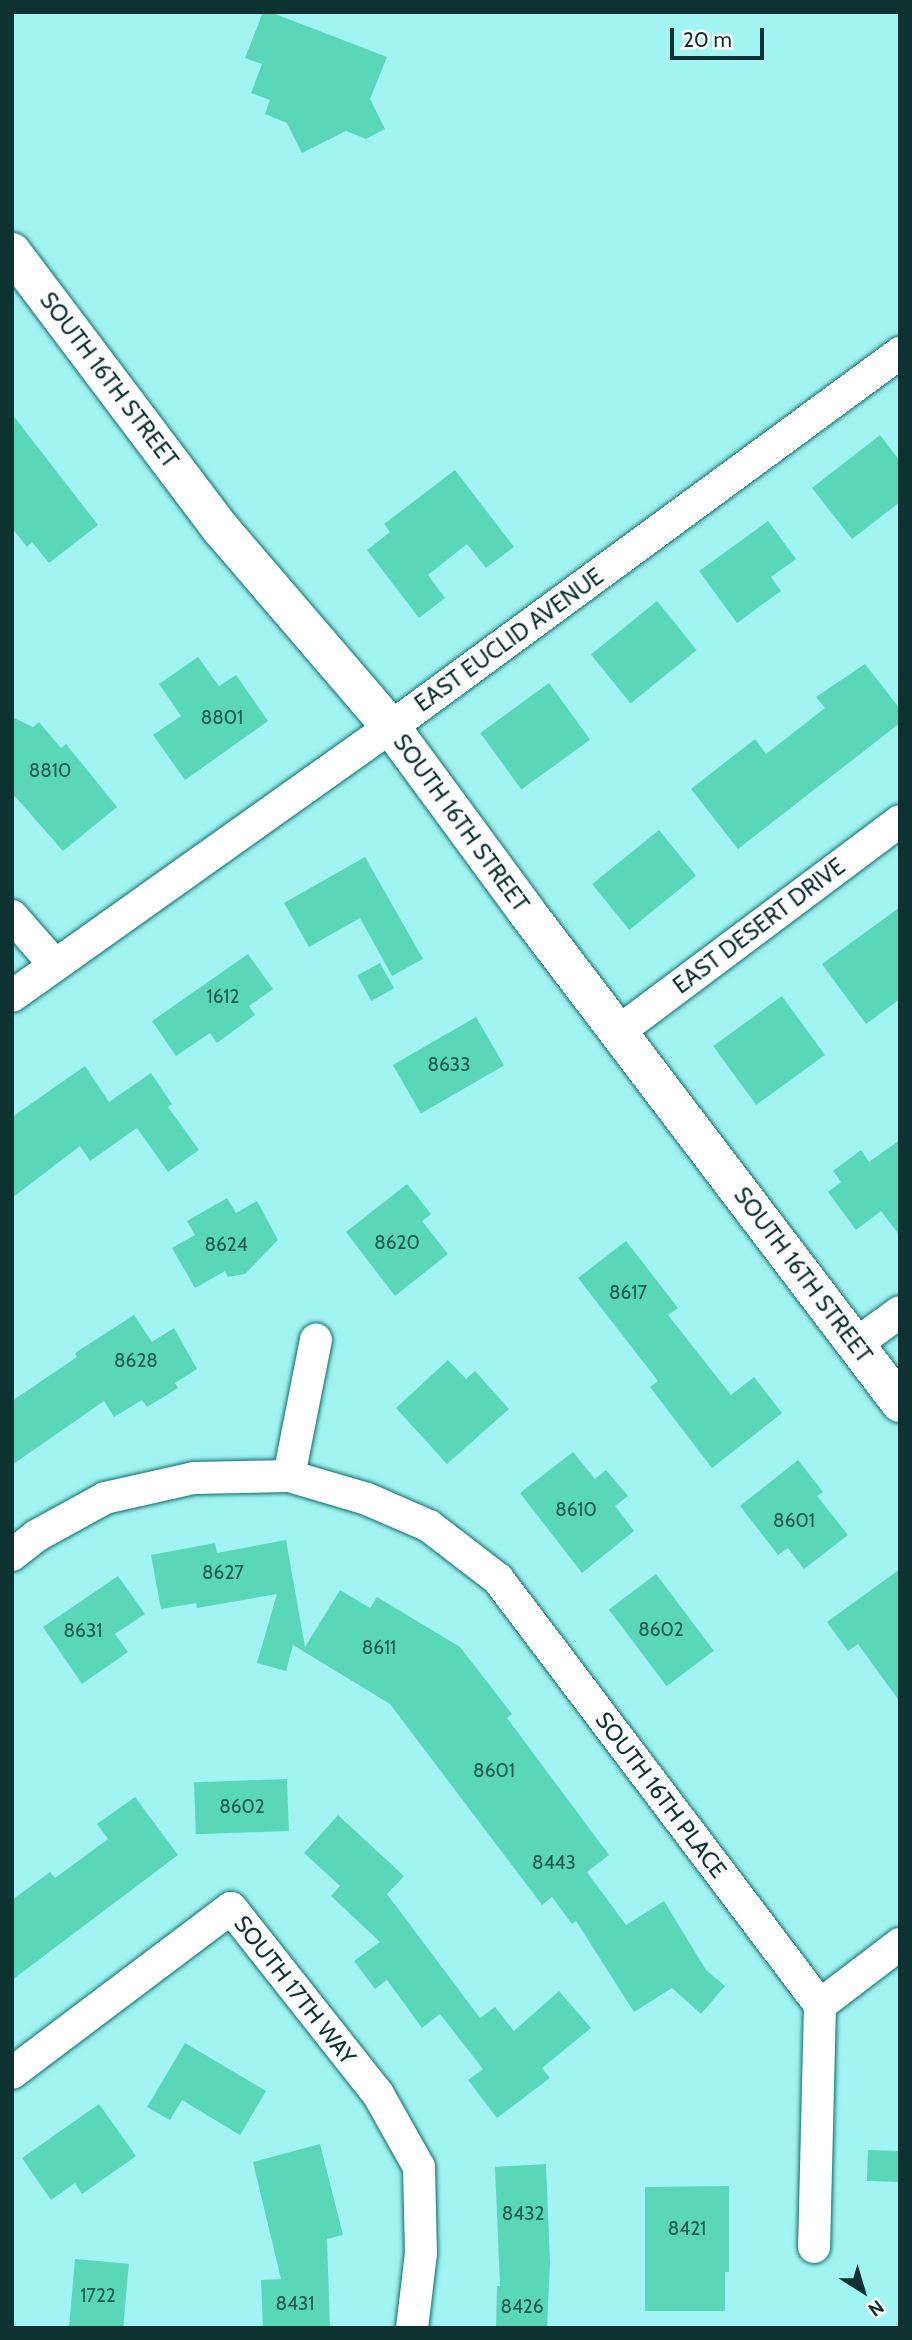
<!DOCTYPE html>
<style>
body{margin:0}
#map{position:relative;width:912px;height:2340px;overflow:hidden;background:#a2f4f2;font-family:Cabin,sans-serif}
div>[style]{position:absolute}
.building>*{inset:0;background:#5ad7b9;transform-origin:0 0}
.roads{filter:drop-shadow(0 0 2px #0e6c6c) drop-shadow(0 0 2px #0e6c6c)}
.minor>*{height:32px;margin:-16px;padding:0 16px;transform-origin:16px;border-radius:16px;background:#fff}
.major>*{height:38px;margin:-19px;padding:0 19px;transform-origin:19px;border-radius:19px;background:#fff}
span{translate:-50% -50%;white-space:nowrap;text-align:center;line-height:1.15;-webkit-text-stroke:6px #fff;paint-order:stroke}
.number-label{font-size:19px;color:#215a53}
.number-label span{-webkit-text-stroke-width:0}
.street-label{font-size:23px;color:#0e3131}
.frame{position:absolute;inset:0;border:14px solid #0e3131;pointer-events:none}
.north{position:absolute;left:828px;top:2256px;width:70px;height:70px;-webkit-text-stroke:5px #fff;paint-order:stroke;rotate:143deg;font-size:19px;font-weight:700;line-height:28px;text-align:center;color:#0e3131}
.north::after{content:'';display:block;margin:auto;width:24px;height:32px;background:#0e3131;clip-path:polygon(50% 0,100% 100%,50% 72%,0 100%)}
.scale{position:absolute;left:670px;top:28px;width:94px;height:32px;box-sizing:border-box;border:4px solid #0e3131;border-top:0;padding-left:9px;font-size:21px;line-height:24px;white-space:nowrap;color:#0e3131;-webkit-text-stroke:5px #fff;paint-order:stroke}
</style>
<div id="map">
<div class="building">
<div style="clip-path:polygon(263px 12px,270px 12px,387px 57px,370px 99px,385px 129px,366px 139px,346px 131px,302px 153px,287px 123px,265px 114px,270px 100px,251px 93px,262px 64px,245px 58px)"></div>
<div style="clip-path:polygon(12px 414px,98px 525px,49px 563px,32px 542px,27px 547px,12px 528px)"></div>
<div style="clip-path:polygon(880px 435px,900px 461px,900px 502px,852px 539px,812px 488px)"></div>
<div style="clip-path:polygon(455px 470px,514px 547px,486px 568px,467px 544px,428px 575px,445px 598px,419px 618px,367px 550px,390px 532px,384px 524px)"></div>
<div style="clip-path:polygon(768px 521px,796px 559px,771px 577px,781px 591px,737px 623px,699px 571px)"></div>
<div style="left:657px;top:601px;width:63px;height:85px;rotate:51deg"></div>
<div style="clip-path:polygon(198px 657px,219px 686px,236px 675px,268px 721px,185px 780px,153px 735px,181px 716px,159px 684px)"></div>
<div style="clip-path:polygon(865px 664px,900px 709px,900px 723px,738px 849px,691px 789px,755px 739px,766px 754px,825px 708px,816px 697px)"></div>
<div style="left:549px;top:683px;width:70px;height:85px;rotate:54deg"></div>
<div style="clip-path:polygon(12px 717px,33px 727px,39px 722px,61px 748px,66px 744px,117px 807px,63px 851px,12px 793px)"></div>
<div style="left:659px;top:830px;width:59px;height:86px;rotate:51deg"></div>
<div style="clip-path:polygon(365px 857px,423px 959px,392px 976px,360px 918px,309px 947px,284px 903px)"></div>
<div style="clip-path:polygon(900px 907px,900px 999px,866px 1024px,822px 964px)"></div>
<div style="clip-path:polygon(248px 954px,273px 989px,249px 1006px,255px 1015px,217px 1043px,210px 1033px,176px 1056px,152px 1021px)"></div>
<div style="left:380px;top:963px;width:29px;height:26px;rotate:61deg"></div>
<div style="left:782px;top:996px;width:73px;height:85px;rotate:54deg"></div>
<div style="left:476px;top:1017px;width:56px;height:96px;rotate:60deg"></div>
<div style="clip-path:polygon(85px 1066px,109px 1102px,151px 1073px,172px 1104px,168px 1107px,199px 1150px,168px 1172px,137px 1128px,90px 1161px,80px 1146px,12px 1198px,12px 1117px)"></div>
<div style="clip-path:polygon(900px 1140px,900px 1236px,881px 1211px,856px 1230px,828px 1192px,841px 1182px,833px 1171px,861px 1150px,869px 1162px)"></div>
<div style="clip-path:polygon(407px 1184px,431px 1214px,422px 1221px,448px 1254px,395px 1296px,346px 1232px)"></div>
<div style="clip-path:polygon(227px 1198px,236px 1213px,257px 1201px,278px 1240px,245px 1274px,228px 1277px,225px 1271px,195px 1288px,172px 1248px,195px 1235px,187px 1221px)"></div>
<div style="clip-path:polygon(626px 1241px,678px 1308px,668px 1315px,731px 1395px,754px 1377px,782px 1413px,712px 1468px,650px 1387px,658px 1381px,578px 1278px)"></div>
<div style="clip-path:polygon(134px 1315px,152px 1342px,174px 1328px,197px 1369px,175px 1383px,178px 1388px,147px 1407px,142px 1400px,114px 1417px,104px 1401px,12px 1465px,12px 1401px,77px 1357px,75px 1353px)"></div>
<div style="clip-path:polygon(448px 1360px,466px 1379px,475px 1371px,509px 1409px,447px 1464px,396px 1408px)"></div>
<div style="clip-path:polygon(573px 1452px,595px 1479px,606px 1470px,628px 1496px,615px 1506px,634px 1531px,582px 1573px,520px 1493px)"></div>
<div style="clip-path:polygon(798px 1460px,823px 1492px,817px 1496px,848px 1535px,804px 1569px,788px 1548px,778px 1555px,740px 1506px)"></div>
<div style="clip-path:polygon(286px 1540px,305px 1647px,340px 1590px,370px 1608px,377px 1597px,460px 1647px,512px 1714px,507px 1718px,609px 1855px,587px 1872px,626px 1925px,664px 1901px,706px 1970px,725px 1986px,701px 2014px,672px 1988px,634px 2012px,576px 1921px,572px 1924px,552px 1897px,542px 1905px,390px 1704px,293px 1645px,286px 1671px,257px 1663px,277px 1594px,197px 1608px,196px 1603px,161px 1609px,151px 1555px,215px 1543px,217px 1553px)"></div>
<div style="clip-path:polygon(900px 1569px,900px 1702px,858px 1644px,848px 1651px,827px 1622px)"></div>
<div style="left:656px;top:1574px;width:96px;height:59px;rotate:53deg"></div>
<div style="clip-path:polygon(118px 1576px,145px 1614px,115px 1634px,128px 1652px,82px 1684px,43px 1627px)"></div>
<div style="left:287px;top:1779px;width:52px;height:93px;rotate:88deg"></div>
<div style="clip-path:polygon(135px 1797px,178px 1855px,12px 1980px,12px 1900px,50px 1872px,55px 1878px,108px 1839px,97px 1824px)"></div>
<div style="clip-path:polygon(338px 1815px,404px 1876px,387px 1894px,480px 2018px,495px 2007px,514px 2031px,559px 1991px,591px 2028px,542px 2068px,550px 2078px,497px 2118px,468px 2080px,483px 2069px,440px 2014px,422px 2028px,387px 1980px,375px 1989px,354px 1961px,380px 1942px,331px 1896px,340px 1886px,304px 1853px)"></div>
<div style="clip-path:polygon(185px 2043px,266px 2091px,240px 2135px,182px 2100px,170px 2120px,147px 2107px)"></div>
<div style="clip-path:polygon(99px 2104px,136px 2156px,82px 2194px,75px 2183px,51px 2200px,22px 2158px)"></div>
<div style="clip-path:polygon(320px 2144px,343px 2235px,327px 2239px,330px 2328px,263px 2328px,261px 2280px,281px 2279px,253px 2162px)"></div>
<div style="left:868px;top:2150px;width:32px;height:31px;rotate:2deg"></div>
<div style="clip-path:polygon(546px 2164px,550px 2262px,547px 2328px,496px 2328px,497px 2286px,500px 2286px,495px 2167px)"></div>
<div style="clip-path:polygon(729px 2186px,729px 2272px,725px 2272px,725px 2311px,645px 2311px,645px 2187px)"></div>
<div style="left:75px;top:2259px;width:54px;height:69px;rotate:5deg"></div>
</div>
<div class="roads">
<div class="minor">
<div style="left:12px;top:916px;width:64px;rotate:48.8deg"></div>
<div style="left:12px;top:996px;width:465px;rotate:-35.4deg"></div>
<div style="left:391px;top:727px;width:632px;rotate:-36.31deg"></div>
<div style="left:618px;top:1032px;width:352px;rotate:-36.8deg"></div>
<div style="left:856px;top:1344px;width:54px;rotate:-36deg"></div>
<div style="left:289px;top:1476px;width:139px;rotate:-78.8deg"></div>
<div style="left:12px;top:1555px;width:31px;rotate:-38deg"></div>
<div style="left:36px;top:1536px;width:79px;rotate:-28.8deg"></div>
<div style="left:105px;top:1498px;width:91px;rotate:-12.7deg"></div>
<div style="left:194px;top:1478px;width:95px;rotate:-1.2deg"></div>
<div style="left:289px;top:1476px;width:81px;rotate:16.4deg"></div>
<div style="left:367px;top:1499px;width:68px;rotate:23.5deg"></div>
<div style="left:429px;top:1526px;width:87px;rotate:37.5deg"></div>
<div style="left:498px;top:1579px;width:534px;rotate:52.92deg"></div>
<div style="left:820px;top:2005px;width:242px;rotate:91.4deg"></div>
<div style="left:820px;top:2005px;width:101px;rotate:-37.3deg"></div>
<div style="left:12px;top:2073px;width:274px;rotate:-37deg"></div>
<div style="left:231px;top:1908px;width:237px;rotate:51.7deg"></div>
<div style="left:378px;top:2094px;width:84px;rotate:60.7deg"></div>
<div style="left:419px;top:2167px;width:86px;rotate:88.7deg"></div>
<div style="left:421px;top:2253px;width:76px;rotate:96.8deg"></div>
</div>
<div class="major">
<div style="left:12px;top:252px;width:347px;rotate:53deg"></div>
<div style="left:221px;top:529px;width:261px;rotate:49.4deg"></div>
<div style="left:391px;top:727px;width:228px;rotate:53.7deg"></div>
<div style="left:526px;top:911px;width:618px;rotate:52.76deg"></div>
</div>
</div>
<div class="number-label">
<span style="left:222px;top:718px">8801</span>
<span style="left:50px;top:771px">8810</span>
<span style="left:223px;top:997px">1612</span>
<span style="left:449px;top:1065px">8633</span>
<span style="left:397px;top:1243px">8620</span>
<span style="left:226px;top:1245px">8624</span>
<span style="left:628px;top:1293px">8617</span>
<span style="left:136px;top:1361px">8628</span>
<span style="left:576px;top:1510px">8610</span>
<span style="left:794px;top:1521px">8601</span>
<span style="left:223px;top:1573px">8627</span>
<span style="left:661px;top:1630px">8602</span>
<span style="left:83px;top:1631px">8631</span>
<span style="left:379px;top:1648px">8611</span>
<span style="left:494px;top:1771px">8601</span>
<span style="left:242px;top:1807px">8602</span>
<span style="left:554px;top:1863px">8443</span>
<span style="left:523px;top:2214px">8432</span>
<span style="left:687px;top:2229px">8421</span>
<span style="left:98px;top:2296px">1722</span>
<span style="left:295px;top:2304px">8431</span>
<span style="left:522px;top:2307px">8426</span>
</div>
<div class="street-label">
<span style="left:109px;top:380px;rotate:53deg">SOUTH 16TH STREET</span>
<span style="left:509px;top:640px;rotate:-36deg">EAST EUCLID AVENUE</span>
<span style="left:461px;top:823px;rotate:54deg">SOUTH 16TH STREET</span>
<span style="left:759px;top:926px;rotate:-37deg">EAST DESERT DRIVE</span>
<span style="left:803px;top:1275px;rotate:53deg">SOUTH 16TH STREET</span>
<span style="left:661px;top:1795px;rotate:53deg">SOUTH 16TH PLACE</span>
<span style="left:295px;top:1990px;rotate:52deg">SOUTH 17TH WAY</span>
</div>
<div class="frame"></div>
<div class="north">N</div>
<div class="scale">20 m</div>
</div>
